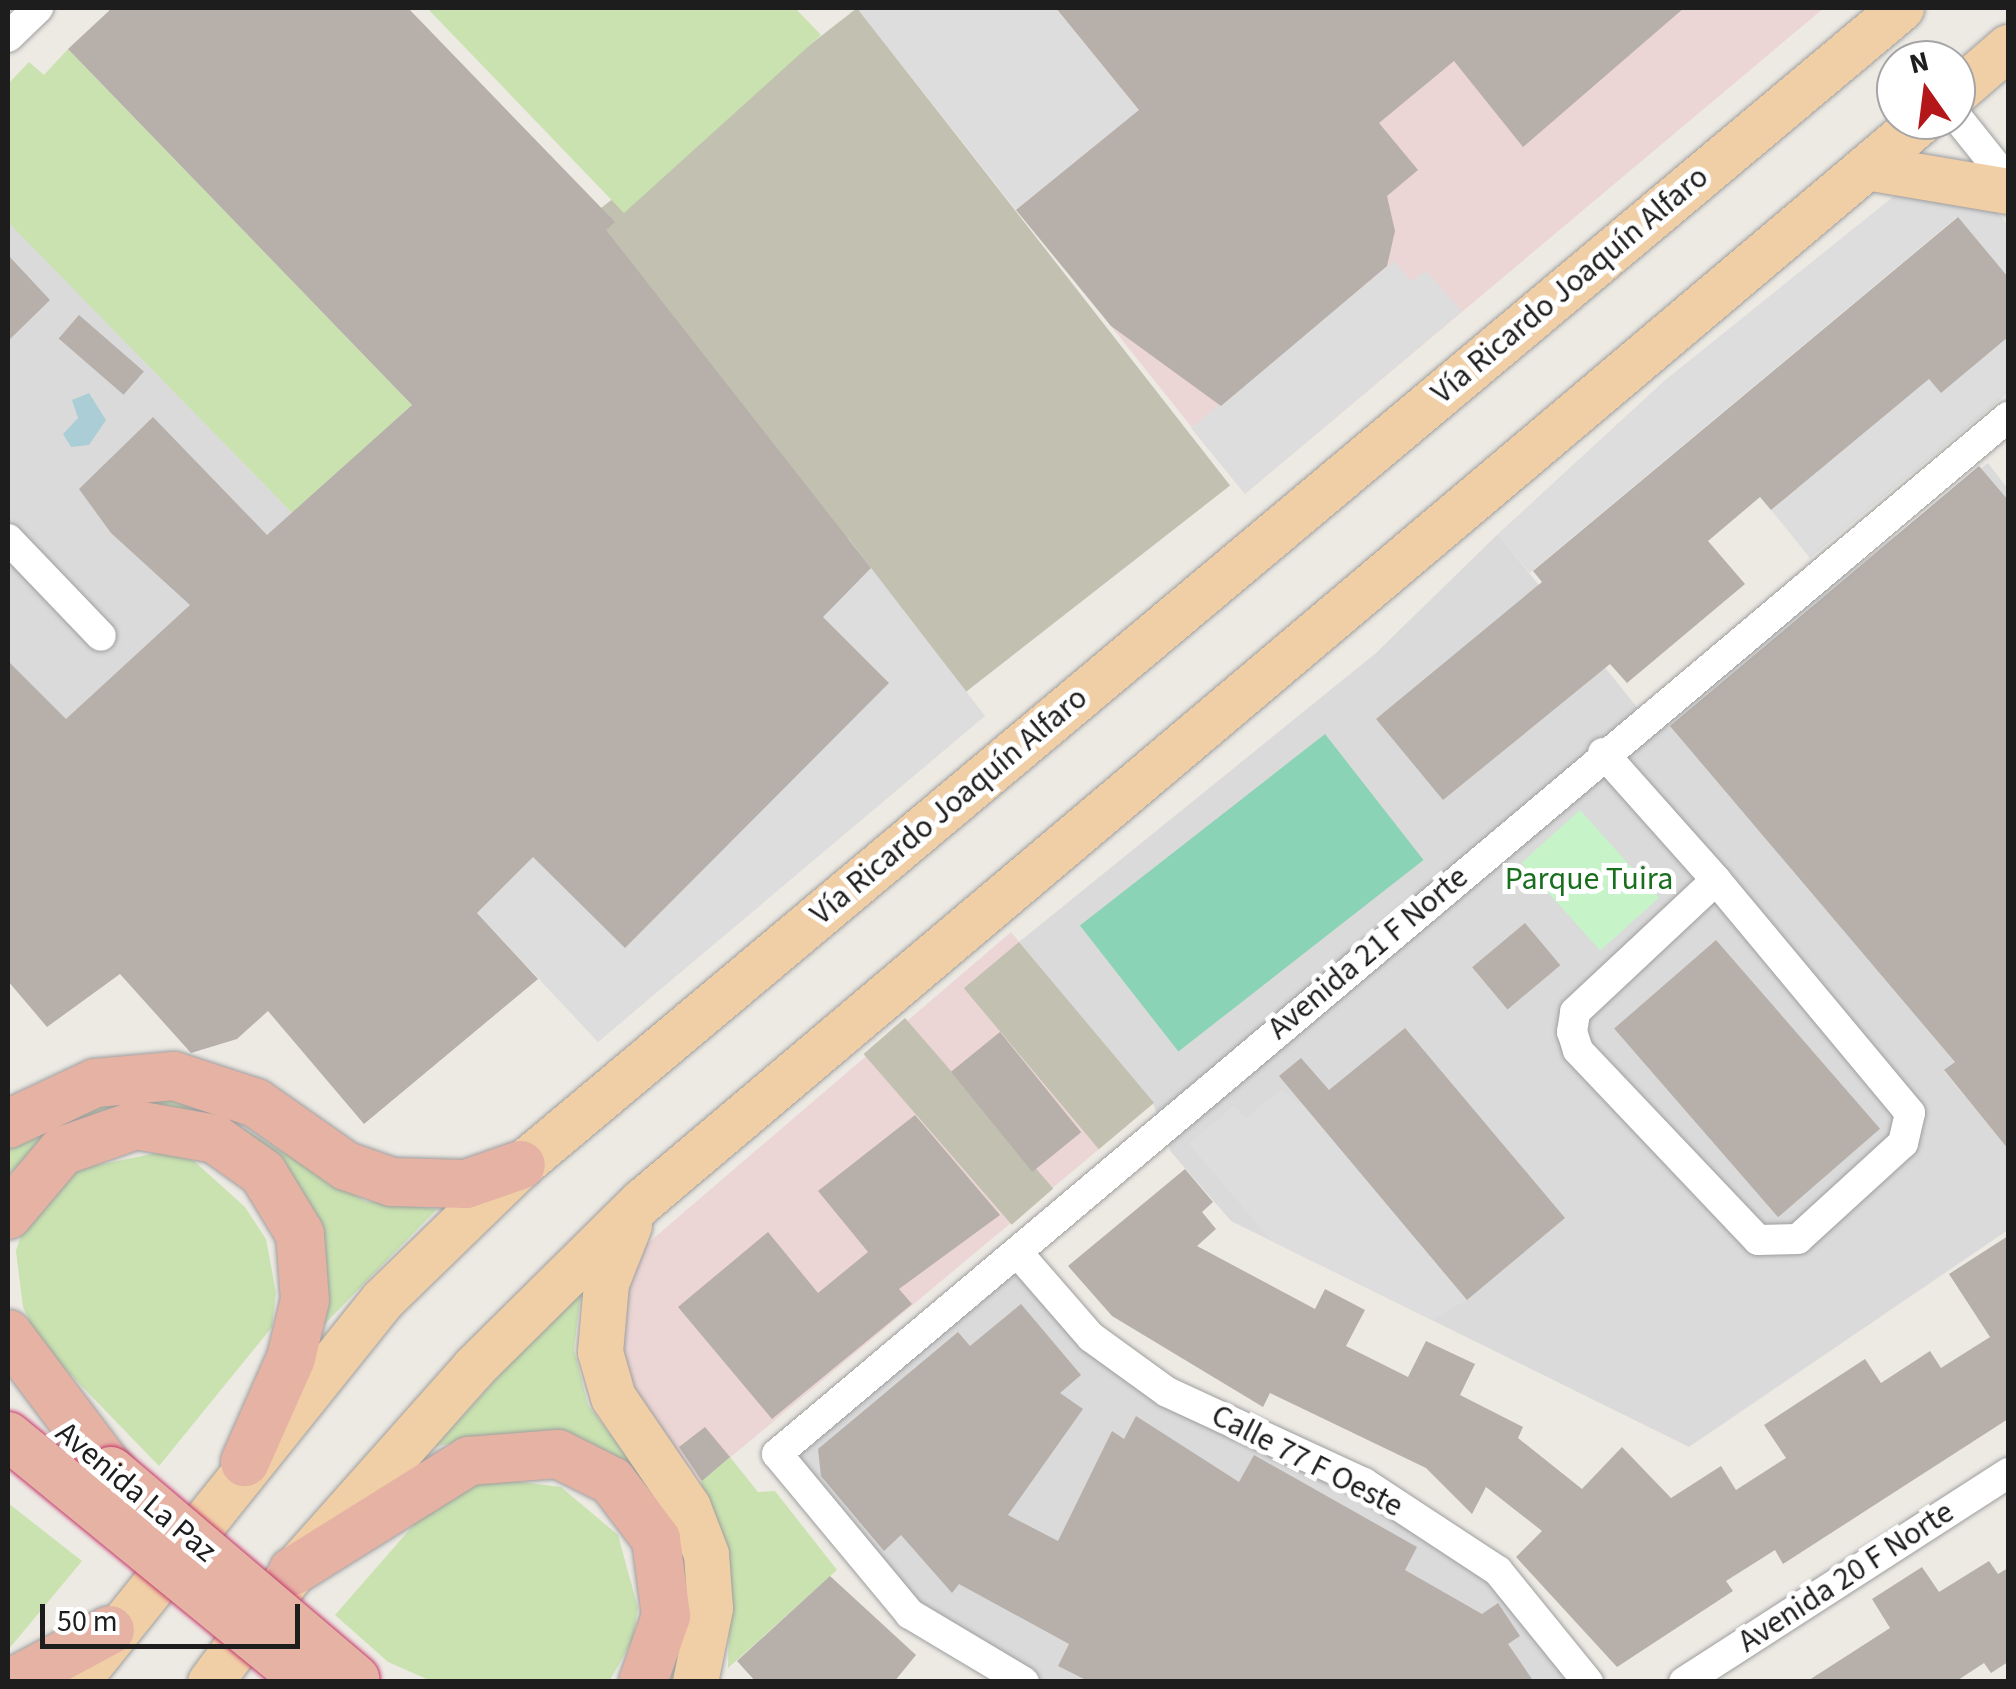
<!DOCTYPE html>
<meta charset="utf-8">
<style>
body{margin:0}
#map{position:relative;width:2016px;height:1689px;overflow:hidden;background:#edeae4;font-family:"Source Sans 3",sans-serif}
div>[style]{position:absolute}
.residential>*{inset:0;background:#dbdada}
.commercial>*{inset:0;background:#ecd6d5}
.construction>*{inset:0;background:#c1c0b1;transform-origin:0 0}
.grass>*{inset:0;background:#c9e2b0}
.park>*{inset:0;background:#c6f3c8;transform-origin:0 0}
.pitch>*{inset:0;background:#8bd3b6;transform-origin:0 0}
.parking>*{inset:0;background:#ddd}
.water>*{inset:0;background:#aacdd6}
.building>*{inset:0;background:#b6afaa;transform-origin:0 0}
.roads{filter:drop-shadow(0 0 2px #9e9e9e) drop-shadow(0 0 2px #9e9e9e)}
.minor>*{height:30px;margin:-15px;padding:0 15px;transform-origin:15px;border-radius:15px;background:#fff}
.primary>*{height:45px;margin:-22.5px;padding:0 22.5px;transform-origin:22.5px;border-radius:22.5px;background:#f1cfa6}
.trunk>*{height:48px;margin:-24px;padding:0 24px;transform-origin:24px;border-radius:24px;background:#e6b2a4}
.bridges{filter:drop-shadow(0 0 2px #c4386b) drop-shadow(0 0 2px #c4386b)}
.trunk-bridge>*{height:48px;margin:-24px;padding:0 24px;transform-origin:24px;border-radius:24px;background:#e6b2a4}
span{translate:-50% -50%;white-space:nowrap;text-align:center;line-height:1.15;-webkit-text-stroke:10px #fff;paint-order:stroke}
.street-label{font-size:32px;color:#1d1d1d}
.park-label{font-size:32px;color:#186f1d}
.frame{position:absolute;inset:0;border:10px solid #1d1d1d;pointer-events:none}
.north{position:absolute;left:1876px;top:40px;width:100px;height:100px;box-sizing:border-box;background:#fff;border:2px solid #a5a5a5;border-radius:50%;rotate:346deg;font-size:28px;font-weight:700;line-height:40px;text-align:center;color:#1d1d1d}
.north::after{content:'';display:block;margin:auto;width:35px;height:45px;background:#b4171a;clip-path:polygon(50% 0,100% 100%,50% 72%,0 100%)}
.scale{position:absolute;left:40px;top:1604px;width:260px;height:45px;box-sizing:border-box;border:5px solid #1d1d1d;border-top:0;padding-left:12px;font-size:30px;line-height:35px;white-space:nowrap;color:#1d1d1d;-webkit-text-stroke:8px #fff;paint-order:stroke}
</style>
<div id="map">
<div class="residential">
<div style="clip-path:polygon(8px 221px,292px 513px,8px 773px)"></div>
<div style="clip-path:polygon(1988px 463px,2008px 489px,2008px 1018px,1944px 1071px,2008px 1149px,2008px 1230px,1689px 1447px,1231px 1221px,1171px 1152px,1153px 1103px,1019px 942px,1376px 653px,1498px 534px,1652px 726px)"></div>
<div style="clip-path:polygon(1017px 1252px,1091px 1337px,1464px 1548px,1588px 1681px,1024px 1681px,910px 1614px,777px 1454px)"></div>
</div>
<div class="commercial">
<div style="clip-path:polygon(857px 8px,1824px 8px,1245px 494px)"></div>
<div style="clip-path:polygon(1011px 932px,1153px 1104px,701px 1482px,636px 1398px,615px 1337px,634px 1255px)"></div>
</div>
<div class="construction">
<div style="left:857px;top:8px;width:606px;height:335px;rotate:52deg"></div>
<div style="left:1019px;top:942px;width:210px;height:72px;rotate:50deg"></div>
<div style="left:905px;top:1018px;width:226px;height:55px;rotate:49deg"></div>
</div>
<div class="grass">
<div style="clip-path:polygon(427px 8px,795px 8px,821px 35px,624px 213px)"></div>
<div style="clip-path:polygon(68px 49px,412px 405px,292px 513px,8px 222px,8px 84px,29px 62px,44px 75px)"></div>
<div style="clip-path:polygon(105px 1095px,195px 1100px,365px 1201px,437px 1209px,314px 1335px,255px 1151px,51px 1136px,8px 1175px,8px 1142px)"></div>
<div style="clip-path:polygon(161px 1152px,194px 1161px,245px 1207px,266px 1239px,276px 1293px,272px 1327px,159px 1466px,39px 1342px,23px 1307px,16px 1251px,25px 1223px,74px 1170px)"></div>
<div style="clip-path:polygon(582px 1284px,574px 1350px,588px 1405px,663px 1504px,689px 1569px,675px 1681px,660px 1681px,680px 1598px,544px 1438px,476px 1437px,435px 1447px)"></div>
<div style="clip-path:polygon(730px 1457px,758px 1492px,775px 1491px,837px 1570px,728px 1668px,730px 1589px,701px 1482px)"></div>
<div style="clip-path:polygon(514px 1481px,561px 1487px,618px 1535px,638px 1608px,633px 1639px,609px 1682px,431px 1681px,388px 1662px,335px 1615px,418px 1520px,479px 1483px)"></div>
<div style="clip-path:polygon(8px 1503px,82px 1561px,8px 1650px)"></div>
</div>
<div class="park">
<div style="left:1580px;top:810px;width:118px;height:79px;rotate:48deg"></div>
</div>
<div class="pitch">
<div style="left:1325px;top:734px;width:160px;height:311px;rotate:52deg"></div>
</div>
<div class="parking">
<div style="clip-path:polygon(857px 8px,1056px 8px,1139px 110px,1016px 210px)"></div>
<div style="clip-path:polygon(1904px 188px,1994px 208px,2008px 225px,2008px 277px,1957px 217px,1530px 573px,1498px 534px,1664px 381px)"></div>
<div style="clip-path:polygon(1394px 261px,1411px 281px,1426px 271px,1462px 311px,1245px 494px,1191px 428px)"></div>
<div style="clip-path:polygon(2008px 337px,2008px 393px,1810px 558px,1771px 510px,1929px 379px,1942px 392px)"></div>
<div style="clip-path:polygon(848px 538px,985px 716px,598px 1042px,477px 913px)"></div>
<div style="clip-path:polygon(1281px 1089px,1307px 1109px,1467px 1300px,1432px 1320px,1272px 1241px,1189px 1144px,1234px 1105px,1246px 1118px)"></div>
</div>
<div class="water">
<div style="clip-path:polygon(89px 393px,106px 420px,89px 445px,71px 447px,63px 434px,78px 418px,72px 400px)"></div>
</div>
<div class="building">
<div style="clip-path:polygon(112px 8px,408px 8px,615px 222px,606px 230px,871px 568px,823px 617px,889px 683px,625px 948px,533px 857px,477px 913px,538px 979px,364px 1124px,268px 1011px,237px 1039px,191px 1053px,120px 974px,47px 1027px,8px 981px,8px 661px,66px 719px,190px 605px,111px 533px,79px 489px,153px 417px,267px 535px,412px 405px,68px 49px)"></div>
<div style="clip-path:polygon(1056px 8px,1684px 8px,1523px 147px,1454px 61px,1379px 123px,1418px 170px,1387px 196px,1395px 231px,1387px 266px,1221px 406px,1111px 326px,1016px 210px,1139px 110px)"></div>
<div style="clip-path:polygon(1958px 217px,2008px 277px,2008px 337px,1941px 393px,1929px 379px,1771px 510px,1760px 497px,1708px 541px,1745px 584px,1627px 683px,1610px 664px,1443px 800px,1376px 719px,1542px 582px,1533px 571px)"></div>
<div style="clip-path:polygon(8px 255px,50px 300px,8px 341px)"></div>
<div style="left:79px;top:315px;width:86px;height:31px;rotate:41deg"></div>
<div style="clip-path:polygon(1979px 466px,2008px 500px,2008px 1149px,1944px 1070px,1955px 1062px,1670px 726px)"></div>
<div style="left:1525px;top:923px;width:55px;height:69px;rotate:50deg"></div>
<div style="left:1716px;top:940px;width:250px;height:135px;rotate:49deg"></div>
<div style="clip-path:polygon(1405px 1028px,1565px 1218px,1467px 1300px,1279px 1076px,1301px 1058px,1329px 1090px)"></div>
<div style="left:1000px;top:1032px;width:129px;height:63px;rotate:51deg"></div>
<div style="clip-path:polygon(915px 1115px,1000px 1215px,899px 1289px,912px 1304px,772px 1419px,678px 1307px,768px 1232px,818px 1293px,868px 1252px,818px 1191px)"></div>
<div style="clip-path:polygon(1185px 1169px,1213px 1202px,1202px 1212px,1216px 1229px,1197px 1246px,1315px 1309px,1325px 1289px,1365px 1310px,1346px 1346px,1408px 1377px,1426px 1341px,1475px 1364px,1460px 1395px,1523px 1427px,1518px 1438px,1582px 1489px,1622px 1447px,1671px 1498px,1721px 1466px,1736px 1490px,1786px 1458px,1764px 1425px,1865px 1359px,1881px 1383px,1930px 1351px,1941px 1368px,1990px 1337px,1949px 1274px,2008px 1236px,2008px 1419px,1783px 1564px,1775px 1550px,1726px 1581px,1733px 1591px,1617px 1667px,1516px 1557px,1542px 1531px,1486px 1487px,1472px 1514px,1426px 1468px,1270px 1393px,1263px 1407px,1112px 1316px,1068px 1266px)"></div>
<div style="clip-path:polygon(1021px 1304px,1081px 1375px,1060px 1393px,1083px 1409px,1008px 1515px,1058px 1541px,1112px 1431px,1124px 1439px,1136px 1416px,1239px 1482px,1254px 1455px,1417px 1547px,1405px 1570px,1482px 1614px,1498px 1603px,1520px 1636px,1508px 1644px,1534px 1682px,1090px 1682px,1058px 1666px,1069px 1644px,959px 1584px,952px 1593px,901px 1535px,884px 1551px,821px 1476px,818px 1449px,958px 1332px,970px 1346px)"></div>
<div style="clip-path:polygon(705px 1427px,730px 1457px,702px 1481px,679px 1447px)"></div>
<div style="clip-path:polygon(1989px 1561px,1998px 1574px,2008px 1568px,2008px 1662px,1991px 1673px,1984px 1663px,1955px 1682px,1806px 1682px,1890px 1628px,1872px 1599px,1922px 1567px,1939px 1592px)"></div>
<div style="clip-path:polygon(830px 1576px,916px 1655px,894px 1682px,756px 1682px,737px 1661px)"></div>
</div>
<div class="roads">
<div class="minor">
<div style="left:8px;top:37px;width:42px;rotate:-44deg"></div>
<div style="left:1956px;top:116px;width:83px;rotate:51.3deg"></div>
<div style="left:8px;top:539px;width:134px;rotate:46.2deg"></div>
<div style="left:1603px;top:753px;width:170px;rotate:48.3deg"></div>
<div style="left:1716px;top:880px;width:303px;rotate:50.2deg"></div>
<div style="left:1910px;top:1113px;width:31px;rotate:103deg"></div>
<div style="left:1903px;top:1143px;width:142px;rotate:137.6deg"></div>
<div style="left:1798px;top:1239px;width:40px;rotate:178.6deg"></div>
<div style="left:1758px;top:1240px;width:262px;rotate:-133.5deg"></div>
<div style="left:1578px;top:1050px;width:19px;rotate:-108deg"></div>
<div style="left:1572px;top:1032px;width:20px;rotate:-81deg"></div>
<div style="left:1575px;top:1012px;width:193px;rotate:-43.1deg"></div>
<div style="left:1017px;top:1252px;width:113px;rotate:49deg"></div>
<div style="left:1091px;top:1337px;width:94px;rotate:35.9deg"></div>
<div style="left:1167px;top:1392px;width:217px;rotate:24.8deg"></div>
<div style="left:1364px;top:1483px;width:160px;rotate:33.3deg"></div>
<div style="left:1498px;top:1571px;width:143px;rotate:51deg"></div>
<div style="left:1024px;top:1682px;width:133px;rotate:-149.2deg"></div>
<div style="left:910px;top:1614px;width:208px;rotate:-129.7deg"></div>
<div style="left:777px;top:1454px;width:1610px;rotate:-40.11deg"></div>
<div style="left:1684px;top:1682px;width:386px;rotate:-32.8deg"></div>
</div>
<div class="primary">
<div style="left:1956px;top:92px;width:69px;rotate:-40.9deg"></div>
<div style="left:1866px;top:167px;width:144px;rotate:9.6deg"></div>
<div style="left:629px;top:1225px;width:62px;rotate:111.6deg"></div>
<div style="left:606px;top:1283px;width:69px;rotate:95deg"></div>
<div style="left:600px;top:1352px;width:47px;rotate:73.9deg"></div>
<div style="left:613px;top:1397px;width:133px;rotate:55.7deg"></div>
<div style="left:688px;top:1507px;width:50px;rotate:69deg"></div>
<div style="left:706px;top:1554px;width:54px;rotate:85.8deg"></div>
<div style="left:710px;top:1608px;width:76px;rotate:101.5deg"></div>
<div style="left:76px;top:1682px;width:489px;rotate:-51.3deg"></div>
<div style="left:382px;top:1300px;width:194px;rotate:-44.2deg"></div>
<div style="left:521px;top:1165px;width:1801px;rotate:-39.98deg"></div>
<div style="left:210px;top:1682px;width:139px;rotate:-53.2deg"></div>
<div style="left:293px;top:1571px;width:273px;rotate:-48.4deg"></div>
<div style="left:474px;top:1367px;width:236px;rotate:-44.7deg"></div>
<div style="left:642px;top:1201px;width:1675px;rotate:-40.18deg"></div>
</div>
<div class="trunk">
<div style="left:8px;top:1124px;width:96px;rotate:-25.2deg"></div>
<div style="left:95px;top:1083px;width:79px;rotate:-5.1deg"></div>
<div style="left:174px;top:1076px;width:86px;rotate:18.2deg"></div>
<div style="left:256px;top:1103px;width:110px;rotate:35deg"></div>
<div style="left:346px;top:1166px;width:49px;rotate:19.2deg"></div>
<div style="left:392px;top:1182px;width:74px;rotate:1.5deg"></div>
<div style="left:466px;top:1184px;width:58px;rotate:-19.1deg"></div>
<div style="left:8px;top:1215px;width:84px;rotate:-49.8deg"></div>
<div style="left:62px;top:1151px;width:78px;rotate:-19.4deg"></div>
<div style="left:136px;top:1125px;width:80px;rotate:10deg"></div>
<div style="left:215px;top:1139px;width:59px;rotate:35.3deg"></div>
<div style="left:263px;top:1173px;width:71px;rotate:58.8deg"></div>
<div style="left:300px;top:1234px;width:66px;rotate:85.7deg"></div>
<div style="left:305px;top:1300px;width:60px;rotate:103.6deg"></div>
<div style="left:291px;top:1358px;width:114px;rotate:113.9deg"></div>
<div style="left:8px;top:1334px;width:171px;rotate:53.1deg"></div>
<div style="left:293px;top:1571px;width:208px;rotate:-32deg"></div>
<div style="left:469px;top:1461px;width:89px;rotate:-4.5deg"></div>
<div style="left:558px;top:1454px;width:60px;rotate:26.6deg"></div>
<div style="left:612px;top:1481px;width:73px;rotate:52.8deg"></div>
<div style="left:656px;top:1539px;width:78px;rotate:82.6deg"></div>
<div style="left:666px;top:1616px;width:70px;rotate:109.2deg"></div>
<div style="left:13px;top:1682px;width:110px;rotate:-28.2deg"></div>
</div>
</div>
<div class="bridges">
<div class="trunk-bridge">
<div style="left:8px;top:1436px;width:389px;rotate:39.3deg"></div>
<div style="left:111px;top:1471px;width:321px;rotate:40.4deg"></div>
</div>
</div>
<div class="street-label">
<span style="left:1570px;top:285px;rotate:-40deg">Vía Ricardo Joaquín Alfaro</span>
<span style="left:949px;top:806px;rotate:-40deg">Vía Ricardo Joaquín Alfaro</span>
<span style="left:1368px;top:953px;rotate:-40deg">Avenida 21 F Norte</span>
<span style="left:1307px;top:1461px;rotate:27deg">Calle 77 F Oeste</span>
<span style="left:136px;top:1492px;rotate:40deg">Avenida La Paz</span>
<span style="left:1846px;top:1577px;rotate:-33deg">Avenida 20 F Norte</span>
</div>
<div class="park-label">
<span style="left:1589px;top:879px">Parque Tuira</span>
</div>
<div class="frame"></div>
<div class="north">N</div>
<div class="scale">50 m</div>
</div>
